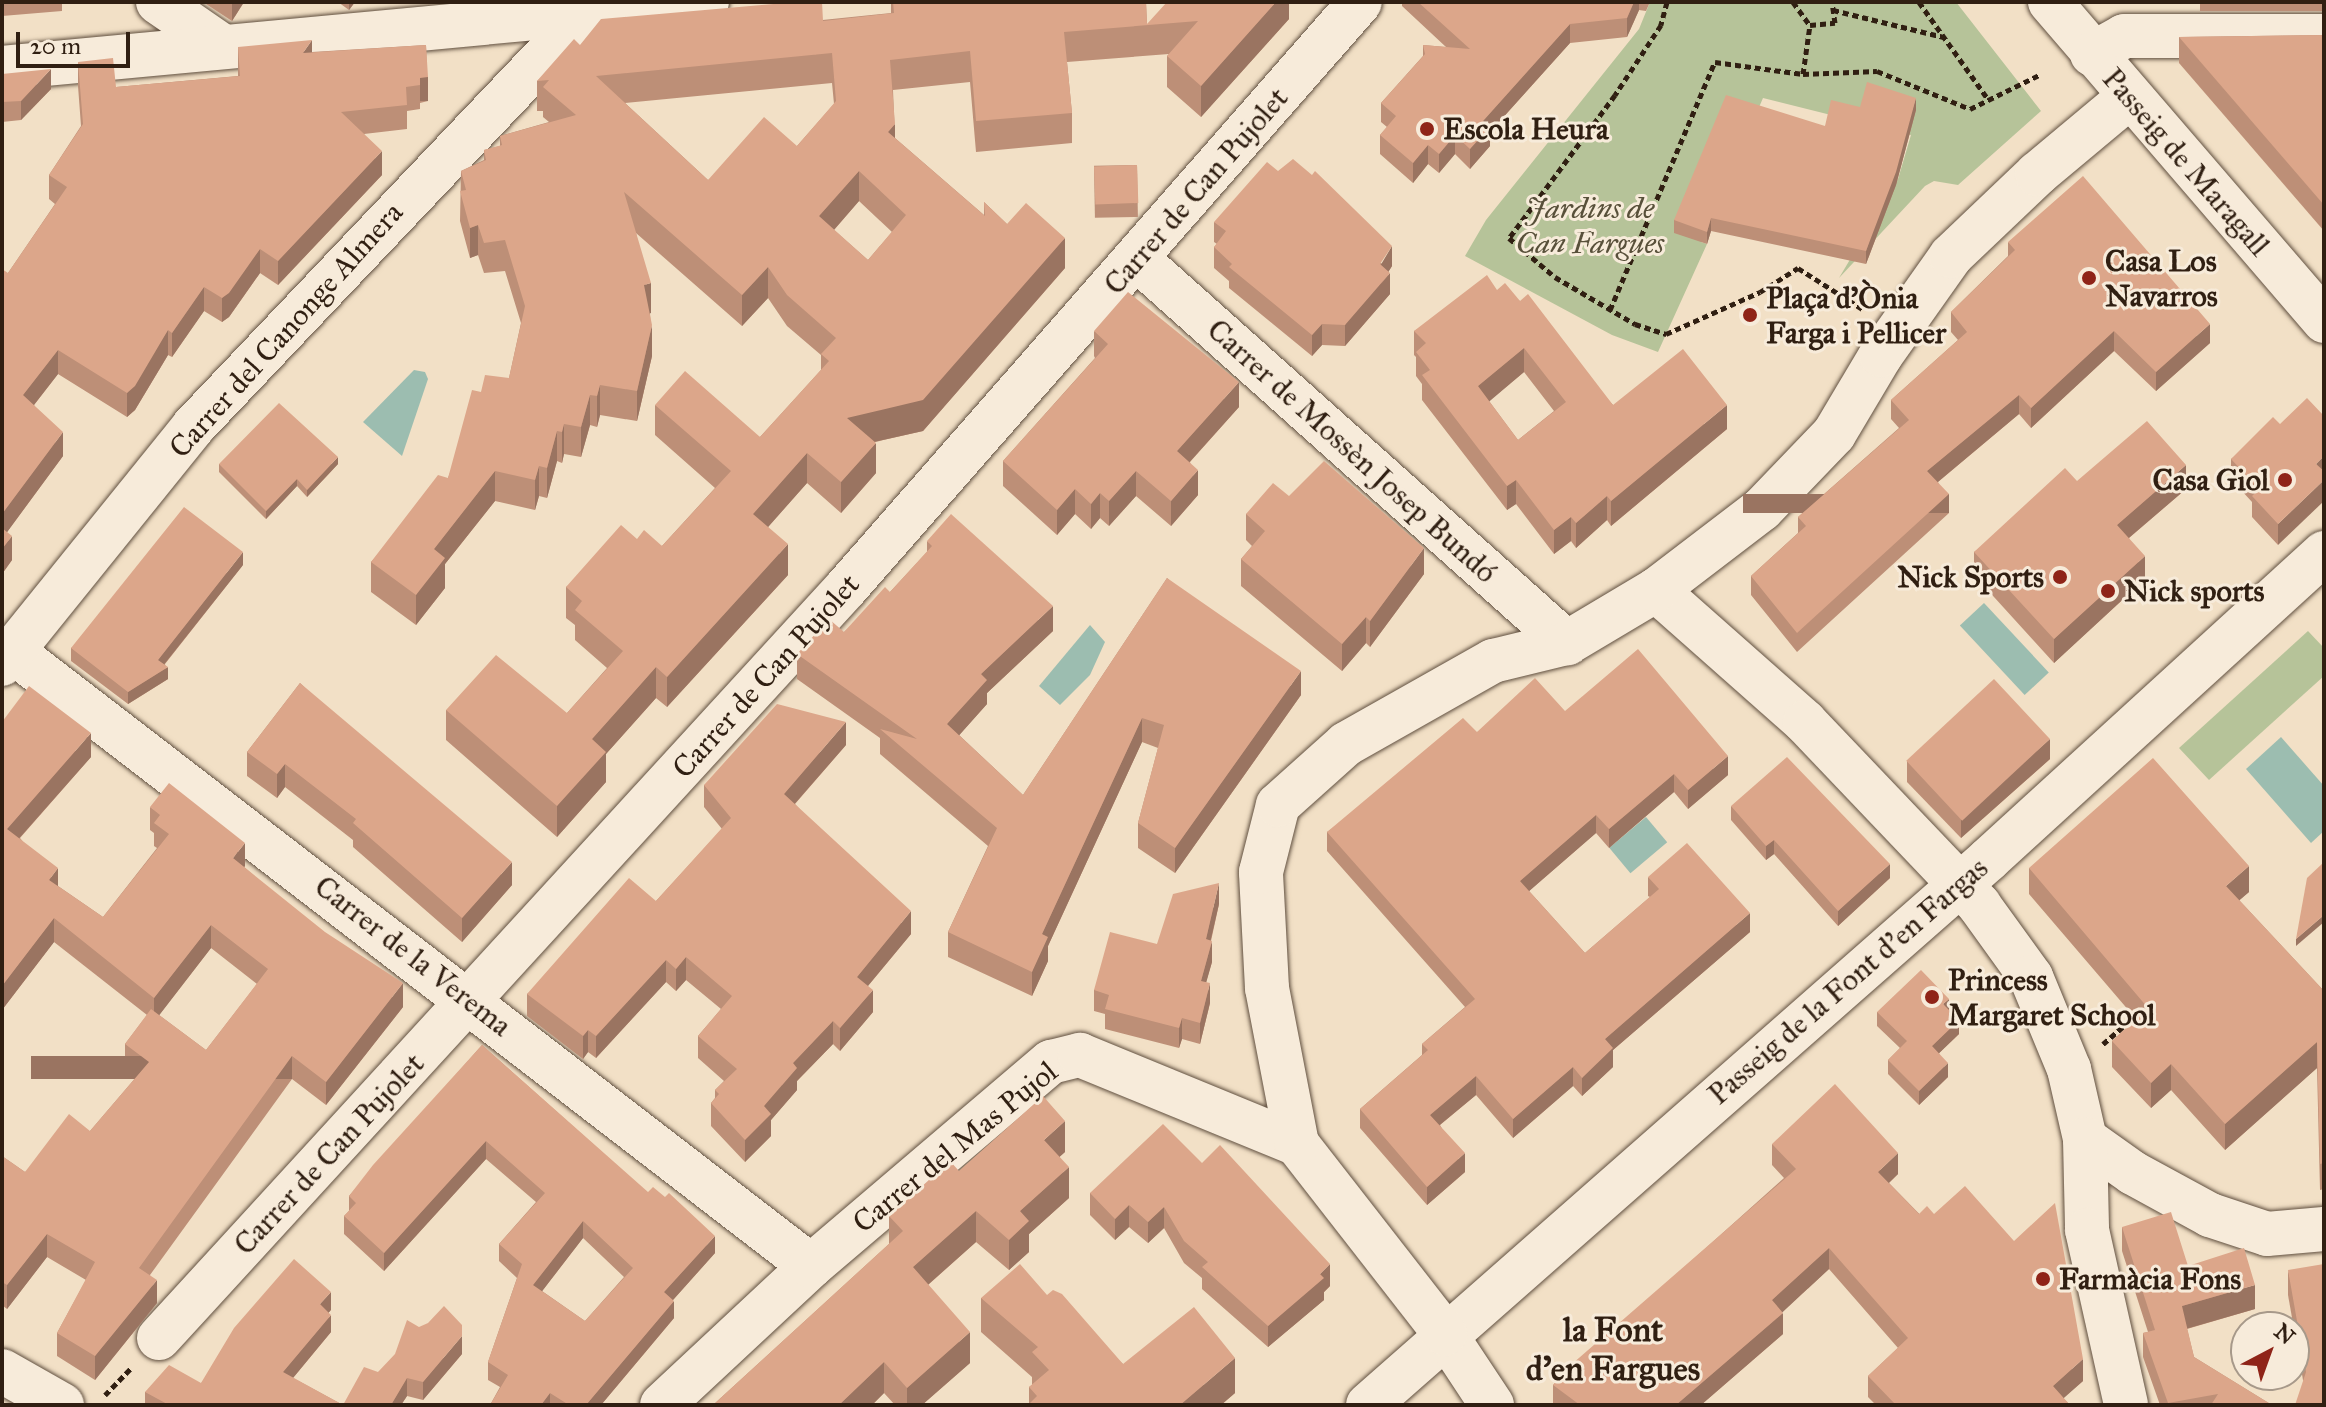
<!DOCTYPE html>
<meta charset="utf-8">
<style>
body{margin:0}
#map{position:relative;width:2326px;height:1407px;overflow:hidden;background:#f2e0c6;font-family:"IM FELL Great Primer",serif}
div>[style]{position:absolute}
.green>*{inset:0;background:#b6c399}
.water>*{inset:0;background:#9cbdb0;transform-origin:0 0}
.path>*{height:5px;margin-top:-2.5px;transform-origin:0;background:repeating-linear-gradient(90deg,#301f12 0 6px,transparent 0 10px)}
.roads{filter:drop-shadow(0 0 2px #604f3f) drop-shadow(0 0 2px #604f3f)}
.minor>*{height:44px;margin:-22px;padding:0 22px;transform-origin:22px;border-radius:22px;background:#f7ebda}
.wall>*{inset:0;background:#bd8f77;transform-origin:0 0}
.shaded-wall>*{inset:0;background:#9a7461;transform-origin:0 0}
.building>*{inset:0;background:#dca68a;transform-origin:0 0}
.dots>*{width:22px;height:22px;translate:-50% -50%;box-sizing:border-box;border:4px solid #f7ebda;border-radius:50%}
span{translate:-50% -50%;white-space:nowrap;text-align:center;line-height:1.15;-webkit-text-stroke:6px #f7ebda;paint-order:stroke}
.poi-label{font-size:30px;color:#301f12;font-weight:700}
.left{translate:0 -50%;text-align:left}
.right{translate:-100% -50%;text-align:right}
.street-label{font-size:30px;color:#301f12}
.park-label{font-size:30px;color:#58503a;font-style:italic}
.quarter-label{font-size:34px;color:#301f12;font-weight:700}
.frame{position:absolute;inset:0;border:4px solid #301f12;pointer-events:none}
.north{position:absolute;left:2230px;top:1311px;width:80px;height:80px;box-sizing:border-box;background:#f7ebda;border:2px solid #a7998a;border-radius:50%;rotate:41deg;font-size:22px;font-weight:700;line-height:32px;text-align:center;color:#301f12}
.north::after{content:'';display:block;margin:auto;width:28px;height:36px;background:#8f2418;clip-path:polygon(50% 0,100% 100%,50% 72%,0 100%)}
.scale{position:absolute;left:16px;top:32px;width:114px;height:36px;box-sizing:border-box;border:4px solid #301f12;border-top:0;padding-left:10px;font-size:24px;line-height:28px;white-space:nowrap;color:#301f12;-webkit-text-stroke:6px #f7ebda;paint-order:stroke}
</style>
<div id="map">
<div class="green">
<div style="clip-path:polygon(1650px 2px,1956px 2px,2041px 111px,1958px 185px,1934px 181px,1925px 186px,1839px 278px,1898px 179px,1911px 135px,1763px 98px,1701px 242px,1707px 244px,1658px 352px,1612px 335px,1465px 256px,1486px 220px,1639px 29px)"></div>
<div style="clip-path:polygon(2308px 631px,2324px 648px,2324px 676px,2209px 780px,2179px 748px)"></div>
</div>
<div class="water">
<div style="clip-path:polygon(414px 370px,425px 372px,428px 379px,402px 456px,363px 422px)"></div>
<div style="left:1984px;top:603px;width:95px;height:33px;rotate:47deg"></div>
<div style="clip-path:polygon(1090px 625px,1105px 642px,1090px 675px,1060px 705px,1039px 686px)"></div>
<div style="clip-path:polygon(2281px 737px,2324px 786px,2324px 831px,2311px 843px,2246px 769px)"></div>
<div style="left:1646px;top:817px;width:33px;height:48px;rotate:50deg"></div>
</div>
<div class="path">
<div style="left:1667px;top:2px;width:24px;rotate:105deg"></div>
<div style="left:1661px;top:25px;width:84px;rotate:123.3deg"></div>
<div style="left:1615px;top:95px;width:178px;rotate:126.5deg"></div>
<div style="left:1509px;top:238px;width:60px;rotate:40.3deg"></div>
<div style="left:1555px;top:277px;width:93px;rotate:30.4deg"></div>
<div style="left:1635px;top:324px;width:33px;rotate:18deg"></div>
<div style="left:1666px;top:334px;width:103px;rotate:-24.1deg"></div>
<div style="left:1760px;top:292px;width:45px;rotate:-32.3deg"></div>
<div style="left:1798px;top:268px;width:78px;rotate:32.5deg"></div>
<div style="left:1793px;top:2px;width:29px;rotate:54deg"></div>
<div style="left:1810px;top:25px;width:25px;rotate:-5deg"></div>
<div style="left:1835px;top:23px;width:21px;rotate:-98deg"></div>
<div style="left:1919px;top:2px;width:119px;rotate:54.6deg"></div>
<div style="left:1833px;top:10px;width:114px;rotate:13.7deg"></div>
<div style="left:1803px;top:74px;width:49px;rotate:-81.9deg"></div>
<div style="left:1610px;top:310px;width:269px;rotate:-67.1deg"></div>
<div style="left:1715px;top:62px;width:89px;rotate:7.8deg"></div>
<div style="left:1803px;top:74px;width:74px;rotate:-2.3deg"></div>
<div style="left:1877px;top:71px;width:100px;rotate:22.2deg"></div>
<div style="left:1970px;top:109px;width:77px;rotate:-26.2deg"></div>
<div style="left:2103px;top:1044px;width:40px;rotate:-41deg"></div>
<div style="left:105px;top:1395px;width:39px;rotate:-46deg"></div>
</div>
<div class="roads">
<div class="minor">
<div style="left:158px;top:2px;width:78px;rotate:34.5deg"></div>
<div style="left:2050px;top:2px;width:421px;rotate:49.3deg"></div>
<div style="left:2092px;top:54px;width:37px;rotate:-29deg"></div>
<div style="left:2124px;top:36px;width:200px"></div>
<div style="left:2px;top:68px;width:708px;rotate:-5.35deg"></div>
<div style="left:1137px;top:259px;width:577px;rotate:41.77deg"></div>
<div style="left:1656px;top:590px;width:199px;rotate:41.5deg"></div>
<div style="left:1805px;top:722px;width:253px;rotate:46.4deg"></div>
<div style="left:1979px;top:905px;width:89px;rotate:54.2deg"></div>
<div style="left:2031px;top:977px;width:100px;rotate:67.6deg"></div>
<div style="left:2069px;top:1069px;width:72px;rotate:77.1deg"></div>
<div style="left:2085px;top:1139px;width:59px;rotate:35.3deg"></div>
<div style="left:2133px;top:1173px;width:88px;rotate:28.6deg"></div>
<div style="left:2210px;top:1215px;width:60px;rotate:18.4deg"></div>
<div style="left:2267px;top:1234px;width:57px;rotate:-5deg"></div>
<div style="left:12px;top:651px;width:1008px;rotate:37.59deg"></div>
<div style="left:2px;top:664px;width:304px;rotate:-51.1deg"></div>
<div style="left:193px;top:427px;width:572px;rotate:-46.49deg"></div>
<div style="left:2085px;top:1139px;width:91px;rotate:88.7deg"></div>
<div style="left:2087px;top:1230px;width:179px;rotate:77.4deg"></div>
<div style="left:159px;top:1338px;width:1017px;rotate:-47.51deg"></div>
<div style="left:846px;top:588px;width:779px;rotate:-48.74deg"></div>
<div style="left:2px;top:1371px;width:69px;rotate:29.5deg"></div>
<div style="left:662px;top:1405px;width:204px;rotate:-43deg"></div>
<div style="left:811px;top:1266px;width:315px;rotate:-40.4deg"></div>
<div style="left:1051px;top:1062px;width:30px;rotate:-14deg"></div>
<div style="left:1080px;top:1055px;width:235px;rotate:22.3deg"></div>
<div style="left:1368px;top:1405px;width:827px;rotate:-41.32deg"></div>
<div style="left:1989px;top:859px;width:454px;rotate:-42.4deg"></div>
<div style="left:1492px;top:1405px;width:85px;rotate:-123.5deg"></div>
<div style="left:1445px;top:1334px;width:241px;rotate:-127.9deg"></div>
<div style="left:1297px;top:1144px;width:159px;rotate:-100.9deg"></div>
<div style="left:1267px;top:988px;width:116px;rotate:-93deg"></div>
<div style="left:1261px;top:872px;width:69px;rotate:-75.8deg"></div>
<div style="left:1278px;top:805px;width:91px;rotate:-41.9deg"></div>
<div style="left:1346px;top:744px;width:169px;rotate:-29.5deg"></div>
<div style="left:1493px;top:661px;width:76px;rotate:-13.7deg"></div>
<div style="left:1567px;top:643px;width:104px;rotate:-30.8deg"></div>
<div style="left:1656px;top:590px;width:133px;rotate:-37.4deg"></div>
<div style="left:1762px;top:509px;width:104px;rotate:-46.2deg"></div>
<div style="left:1834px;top:434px;width:92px;rotate:-59.3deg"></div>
<div style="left:1881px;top:355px;width:121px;rotate:-54.7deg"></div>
<div style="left:1951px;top:256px;width:119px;rotate:-43.6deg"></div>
<div style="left:2037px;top:174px;width:119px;rotate:-39.9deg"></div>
</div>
</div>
<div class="wall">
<div style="clip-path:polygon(2px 2px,62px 2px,62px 11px,2px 16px)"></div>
<div style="clip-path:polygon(203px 2px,244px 2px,232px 21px)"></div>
<div style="clip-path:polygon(338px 2px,355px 2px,349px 10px)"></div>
<div style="clip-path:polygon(evenodd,891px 2px,1146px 2px,1147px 24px,1289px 2px,1289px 19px,1201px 117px,1167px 87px,1167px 56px,1169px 54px,1067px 62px,1072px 113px,1072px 143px,976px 152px,970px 82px,893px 90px,895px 138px,984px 215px,984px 202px,1007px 224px,1065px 268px,923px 431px,875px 442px,876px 473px,841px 513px,807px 483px,768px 527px,788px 575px,667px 707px,656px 698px,606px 754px,606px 782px,557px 837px,446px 740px,446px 710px,567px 713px,607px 668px,575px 640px,575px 625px,566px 618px,566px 587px,637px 539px,662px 546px,715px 488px,655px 435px,655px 405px,760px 437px,821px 370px,821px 355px,787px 326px,768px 298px,742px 326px,636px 233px,651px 313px,650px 313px,652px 356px,637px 421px,600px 415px,597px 427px,590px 425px,581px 457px,564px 454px,562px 463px,557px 461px,547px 498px,539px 496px,535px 510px,495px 501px,445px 564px,445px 588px,416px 625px,371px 592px,371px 562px,448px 478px,481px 392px,509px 378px,521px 323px,505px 271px,484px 273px,478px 255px,470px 258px,460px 221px,461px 171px,484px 160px,484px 150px,500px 146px,500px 136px,549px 122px,543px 117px,543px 111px,537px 111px,537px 81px,580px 45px,891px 13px,891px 2px,832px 83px,834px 104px,797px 146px,708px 180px,625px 103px,832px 83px,891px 2px,859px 201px,892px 232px,868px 260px,834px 230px,859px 201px)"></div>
<div style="clip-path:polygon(1402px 2px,1650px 2px,1646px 11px,1639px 10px,1627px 37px,1570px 43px,1490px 132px,1490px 146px,1470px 169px,1455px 154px,1439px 173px,1428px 164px,1413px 183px,1380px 154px,1380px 135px,1387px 127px,1381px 122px,1381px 103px,1423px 56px,1423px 45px,1446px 47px,1402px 6px)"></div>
<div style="left:2200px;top:2px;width:124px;height:9px"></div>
<div style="clip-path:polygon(2324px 35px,2324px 231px,2179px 63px,2179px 37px)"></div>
<div style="clip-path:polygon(426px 45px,428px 101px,420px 103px,420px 109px,407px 111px,407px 129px,364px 134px,382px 175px,278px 285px,260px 273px,229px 317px,222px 322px,204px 311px,172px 357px,168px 355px,135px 410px,127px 417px,58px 374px,34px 405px,63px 456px,7px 532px,12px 560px,2px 574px,8px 273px,55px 204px,49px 199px,49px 175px,81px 126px,78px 86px,78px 62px,116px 87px,238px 76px,238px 47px,312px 52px)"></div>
<div style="clip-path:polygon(2px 74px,51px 89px,21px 120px,2px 122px)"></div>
<div style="clip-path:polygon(1860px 107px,1916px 110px,1896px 185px,1866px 264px,1711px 231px,1707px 244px,1674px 233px,1674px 220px,1825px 126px)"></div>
<div style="left:1137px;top:165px;width:52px;height:43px;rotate:89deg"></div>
<div style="clip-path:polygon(1214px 222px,1392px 266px,1388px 272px,1390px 294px,1345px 346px,1322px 345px,1312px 356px,1229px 288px,1229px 281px,1214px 268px,1214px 247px,1217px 244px,1214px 242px)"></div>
<div style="clip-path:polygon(2008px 242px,2210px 343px,2156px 391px,2114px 351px,2031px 428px,2019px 414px,1938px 482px,1949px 513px,1797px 652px,1751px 595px,1751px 576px,1798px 533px,1798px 517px,1899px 428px,1891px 419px,1891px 400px,1958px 340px,1951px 332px,1951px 312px,2008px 256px)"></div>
<div style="clip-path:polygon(evenodd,1497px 290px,1520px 301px,1613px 405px,1727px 429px,1611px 526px,1607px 520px,1576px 548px,1571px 541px,1554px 554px,1516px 504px,1507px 510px,1422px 400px,1422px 384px,1416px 376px,1416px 357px,1414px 355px,1414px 331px,1497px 290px,1524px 372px,1554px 411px,1518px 440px,1489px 401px,1524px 372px)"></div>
<div style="clip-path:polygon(1094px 331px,1239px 407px,1190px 462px,1198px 495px,1171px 526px,1136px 496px,1109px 526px,1100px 518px,1091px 529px,1075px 514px,1057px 535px,1003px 486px,1003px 461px,1095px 358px,1094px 356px)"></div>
<div style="clip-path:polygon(2280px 424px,2278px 545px,2252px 517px,2252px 502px,2231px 479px,2231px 459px)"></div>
<div style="clip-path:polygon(219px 464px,338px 464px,307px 497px,297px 486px,266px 519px,219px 472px)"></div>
<div style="clip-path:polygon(2077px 481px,2186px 489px,2129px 538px,2145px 579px,2054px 663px,1974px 575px,1974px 552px)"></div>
<div style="clip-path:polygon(1289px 496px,1424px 574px,1370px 647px,1366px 643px,1342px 671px,1241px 586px,1241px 559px,1252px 546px,1246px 540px,1246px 514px)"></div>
<div style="clip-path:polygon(927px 541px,1053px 631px,987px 693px,987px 704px,959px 735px,1023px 795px,1167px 578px,1301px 695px,1175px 873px,1138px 848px,1138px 823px,1158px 748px,1142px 742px,1048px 946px,1048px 961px,1032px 996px,948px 957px,948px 932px,988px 846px,880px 754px,880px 738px,797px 679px,797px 654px,844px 632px,890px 592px,927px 552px)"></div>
<div style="clip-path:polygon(243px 565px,165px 664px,168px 679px,128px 704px,71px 661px,71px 648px)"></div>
<div style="clip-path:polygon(300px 683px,512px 885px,462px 942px,353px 847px,353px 840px,285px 787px,277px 798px,247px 776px,247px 752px)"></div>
<div style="clip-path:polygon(1565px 711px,1728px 775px,1688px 809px,1674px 792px,1609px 848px,1596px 833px,1529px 891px,1585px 953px,1650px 897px,1648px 896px,1648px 877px,1750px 932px,1613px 1050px,1613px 1067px,1582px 1096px,1573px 1086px,1513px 1138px,1476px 1095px,1440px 1125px,1465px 1172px,1427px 1205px,1360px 1128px,1360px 1109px,1422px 1055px,1422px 1044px,1465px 1007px,1327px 851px,1327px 832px,1477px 732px)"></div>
<div style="clip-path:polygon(evenodd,2px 722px,91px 757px,20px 838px,58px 886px,103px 917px,157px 848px,154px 846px,154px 833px,150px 830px,150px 807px,245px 866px,244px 867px,403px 1007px,326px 1105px,292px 1079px,150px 1275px,157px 1303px,95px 1380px,57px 1356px,57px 1333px,86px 1280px,47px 1257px,7px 1309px,2px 1305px,2px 1156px,25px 1172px,90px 1131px,137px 1076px,125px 1067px,125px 1044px,147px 1015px,54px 942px,2px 1010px,2px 722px,211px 948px,257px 984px,206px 1050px,159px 1015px,211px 948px)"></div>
<div style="clip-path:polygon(846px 745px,795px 804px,911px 934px,868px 986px,873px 1012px,840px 1051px,833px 1044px,797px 1081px,797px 1090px,771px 1120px,771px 1136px,745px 1162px,711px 1126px,711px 1103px,715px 1098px,715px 1090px,724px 1081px,698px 1058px,698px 1036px,721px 1009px,686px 980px,676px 991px,666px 982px,596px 1058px,588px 1052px,583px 1059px,527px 1016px,527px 994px,656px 901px,722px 829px,704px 807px,704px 785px)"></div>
<div style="clip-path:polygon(2050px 759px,1961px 838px,1907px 782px,1907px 761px)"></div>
<div style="clip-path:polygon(1731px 806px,1890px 878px,1838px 926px,1774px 854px,1766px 860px,1731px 820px)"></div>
<div style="clip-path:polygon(2029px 868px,2249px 892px,2239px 900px,2324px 991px,2324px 1189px,2320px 1190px,2317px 1068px,2225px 1150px,2171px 1090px,2151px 1108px,2112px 1067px,2112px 1041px,2136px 1019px,2029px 894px)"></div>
<div style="clip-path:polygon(1219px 904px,1211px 941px,1212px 962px,1206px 982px,1210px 1003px,1200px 1044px,1182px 1039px,1179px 1048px,1105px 1029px,1105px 1014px,1094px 1011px,1094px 990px,1157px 944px)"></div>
<div style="clip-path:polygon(1949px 1010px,1959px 1034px,1939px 1053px,1948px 1077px,1919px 1105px,1888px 1074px,1888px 1060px,1900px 1048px,1877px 1026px,1877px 1012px)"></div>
<div style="clip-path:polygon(evenodd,482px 1045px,715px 1253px,673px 1300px,674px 1318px,601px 1405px,490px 1405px,500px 1387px,488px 1380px,488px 1362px,517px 1278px,499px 1261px,499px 1244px,536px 1202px,486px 1159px,384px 1271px,344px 1234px,344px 1216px,349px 1211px,349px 1196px,482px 1045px,583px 1238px,624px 1277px,585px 1321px,542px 1291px,583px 1238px)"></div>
<div style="clip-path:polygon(1772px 1144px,1898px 1174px,1889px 1183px,2083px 1381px,2063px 1398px,2070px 1405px,1876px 1405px,1868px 1397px,1868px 1376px,1898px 1348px,1829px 1269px,1782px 1312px,1783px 1334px,1701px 1405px,1553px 1405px,1553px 1385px,1784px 1178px,1772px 1165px)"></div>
<div style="clip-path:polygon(1065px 1152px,1059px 1157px,1069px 1198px,1029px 1234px,1029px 1252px,1009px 1270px,976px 1242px,928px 1285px,970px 1363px,922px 1405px,895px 1405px,884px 1393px,872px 1405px,713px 1405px,889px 1244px,889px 1216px,959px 1171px)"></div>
<div style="clip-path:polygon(1202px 1163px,1330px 1286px,1324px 1292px,1324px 1300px,1268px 1347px,1202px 1289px,1202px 1278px,1184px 1263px,1164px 1228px,1148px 1243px,1129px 1227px,1115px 1240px,1090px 1215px,1090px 1193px)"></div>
<div style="clip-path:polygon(2122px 1227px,2188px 1266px,2255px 1309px,2187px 1329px,2194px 1357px,2272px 1405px,2160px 1405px,2143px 1357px,2143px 1333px,2148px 1332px,2122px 1251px)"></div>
<div style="clip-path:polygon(2288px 1270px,2324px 1405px,2303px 1380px,2288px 1295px)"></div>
<div style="clip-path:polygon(1047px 1295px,1123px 1364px,1235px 1393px,1221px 1405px,1028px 1405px,1029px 1404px,1029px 1387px,1032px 1385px,1032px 1377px,981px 1332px,981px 1298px)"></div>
<div style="clip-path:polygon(331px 1310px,328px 1313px,331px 1332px,293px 1378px,343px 1405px,378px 1372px,462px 1354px,423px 1400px,407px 1396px,401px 1405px,145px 1405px,145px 1392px,201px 1383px)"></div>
</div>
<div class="shaded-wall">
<div style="clip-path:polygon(232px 2px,244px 2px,232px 21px)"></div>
<div style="clip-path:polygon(349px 2px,355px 2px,349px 10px)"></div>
<div style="clip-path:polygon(1276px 2px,1289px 2px,1289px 19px,1201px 117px,1201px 86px)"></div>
<div style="clip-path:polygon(1634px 2px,1639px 2px,1639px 10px,1627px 37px,1627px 18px)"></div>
<div style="clip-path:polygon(1570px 24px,1570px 43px,1490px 132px,1490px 146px,1470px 169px,1470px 149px,1483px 121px)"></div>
<div style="clip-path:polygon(312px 40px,312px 64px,303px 53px)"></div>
<div style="clip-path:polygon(51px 69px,51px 89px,21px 120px,21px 101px)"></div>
<div style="left:428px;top:77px;width:24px;height:8px;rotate:90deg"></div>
<div style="clip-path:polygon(1916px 98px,1916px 110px,1896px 185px,1866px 264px,1866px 251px)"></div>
<div style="clip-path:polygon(895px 124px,895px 154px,888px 132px)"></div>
<div style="clip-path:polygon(1455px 135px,1455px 154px,1439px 173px,1439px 154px)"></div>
<div style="clip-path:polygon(1428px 145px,1428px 164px,1413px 183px,1413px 163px)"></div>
<div style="clip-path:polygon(382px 151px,382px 175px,278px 285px,278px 261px)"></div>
<div style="clip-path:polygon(859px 171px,859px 201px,819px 247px,819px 216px)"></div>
<div style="clip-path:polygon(1711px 218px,1711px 231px,1707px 244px,1707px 232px)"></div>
<div style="clip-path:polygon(478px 225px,478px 255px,470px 258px,470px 228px)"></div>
<div style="clip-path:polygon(1065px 238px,1065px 268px,923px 431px,847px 448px,847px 418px)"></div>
<div style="clip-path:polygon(1392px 246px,1392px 266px,1381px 284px,1390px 273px,1390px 294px,1345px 346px,1345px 325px)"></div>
<div style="clip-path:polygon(260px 249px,260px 273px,229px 317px,222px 322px,222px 298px)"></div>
<div style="clip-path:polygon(768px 267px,768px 298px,742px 326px,742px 295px)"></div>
<div style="clip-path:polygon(651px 283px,651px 313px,644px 316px,644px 285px)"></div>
<div style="clip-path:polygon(204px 287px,204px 311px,172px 357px,172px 333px)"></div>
<div style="clip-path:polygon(1322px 324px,1322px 345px,1312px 356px,1312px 335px)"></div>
<div style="clip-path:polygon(2210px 324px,2210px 343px,2156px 391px,2156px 372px)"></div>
<div style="clip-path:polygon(652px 325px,652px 356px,637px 421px,637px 391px)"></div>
<div style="clip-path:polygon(168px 330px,168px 355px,135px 410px,127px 417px,127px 393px)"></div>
<div style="clip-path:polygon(2114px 331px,2114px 351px,2031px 428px,2031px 408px)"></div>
<div style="clip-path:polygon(1524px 348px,1524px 372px,1478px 411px,1478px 386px)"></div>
<div style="clip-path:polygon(58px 350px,58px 374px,23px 419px,23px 395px)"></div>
<div style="clip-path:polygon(1239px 382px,1239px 407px,1177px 476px,1177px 451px)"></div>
<div style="clip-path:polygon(600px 385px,600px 415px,597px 427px,597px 396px)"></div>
<div style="clip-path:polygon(590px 395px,590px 425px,581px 457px,581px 427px)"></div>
<div style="clip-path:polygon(2019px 395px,2019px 414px,1927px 491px,1927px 471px)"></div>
<div style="clip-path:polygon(1727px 405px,1727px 429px,1611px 526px,1611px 501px)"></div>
<div style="clip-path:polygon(564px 424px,564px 454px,562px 463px,562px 432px)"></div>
<div style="clip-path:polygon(557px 431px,557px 461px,547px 498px,547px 468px)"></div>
<div style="clip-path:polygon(63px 432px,63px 456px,2px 539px,2px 514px)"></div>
<div style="clip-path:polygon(876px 443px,876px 473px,841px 513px,841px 482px)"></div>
<div style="clip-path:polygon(807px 453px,807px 483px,753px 544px,753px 514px)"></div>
<div style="clip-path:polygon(2324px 456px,2324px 476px,2316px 464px)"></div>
<div style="clip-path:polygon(338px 457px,338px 464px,307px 497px,307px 490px)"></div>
<div style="clip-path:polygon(2186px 465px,2186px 489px,2117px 548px,2117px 525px)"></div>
<div style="clip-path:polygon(539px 466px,539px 496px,535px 510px,535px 480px)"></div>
<div style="clip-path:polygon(1198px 470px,1198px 495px,1171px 526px,1171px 501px)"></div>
<div style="clip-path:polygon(495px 471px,495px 501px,445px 564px,445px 588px,416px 625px,416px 595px,434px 549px)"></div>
<div style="clip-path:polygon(1136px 471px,1136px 496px,1109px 526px,1109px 501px)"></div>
<div style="clip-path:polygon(297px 479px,297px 486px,266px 519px,266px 511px)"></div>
<div style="clip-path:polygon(1516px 480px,1516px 504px,1507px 510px,1507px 486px)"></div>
<div style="clip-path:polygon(2324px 480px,2324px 501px,2278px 545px,2278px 524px)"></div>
<div style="clip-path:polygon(1075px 489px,1075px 514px,1057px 535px,1057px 510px)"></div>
<div style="clip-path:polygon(1100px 493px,1100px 518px,1091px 529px,1091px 504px)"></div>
<div style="left:1949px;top:494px;width:19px;height:206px;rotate:90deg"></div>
<div style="clip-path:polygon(1607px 496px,1607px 520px,1576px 548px,1576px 523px)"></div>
<div style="clip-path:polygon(1571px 517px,1571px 541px,1554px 554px,1554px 530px)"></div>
<div style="clip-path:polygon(12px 536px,12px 560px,2px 574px,2px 549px)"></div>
<div style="clip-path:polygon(788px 544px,788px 575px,667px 707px,667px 677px)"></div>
<div style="clip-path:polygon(1424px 548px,1424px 574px,1370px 647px,1370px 621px)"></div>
<div style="clip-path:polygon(243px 552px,243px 565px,158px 672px,158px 660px)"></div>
<div style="clip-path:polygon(2145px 556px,2145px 579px,2054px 663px,2054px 639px)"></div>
<div style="clip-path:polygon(1053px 606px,1053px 631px,987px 693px,987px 704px,947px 749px,947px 724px,981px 674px)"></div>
<div style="clip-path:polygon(1366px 617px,1366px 643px,1342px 671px,1342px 644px)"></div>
<div style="clip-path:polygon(168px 667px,168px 679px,128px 704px,128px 692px)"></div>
<div style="clip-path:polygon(656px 667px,656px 698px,606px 754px,606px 782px,557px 837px,557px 806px,592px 739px)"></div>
<div style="clip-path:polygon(1301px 671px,1301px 695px,1175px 873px,1175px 848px)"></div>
<div style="clip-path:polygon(1142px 718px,1142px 742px,1048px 946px,1048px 961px,1032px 996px,1032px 972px,1042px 934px)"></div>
<div style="clip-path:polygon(846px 722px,846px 745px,784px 816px,784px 794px)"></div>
<div style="clip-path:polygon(91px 733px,91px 757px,7px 852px,7px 829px)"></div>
<div style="clip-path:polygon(2050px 739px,2050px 759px,1961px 838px,1961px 817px)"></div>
<div style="clip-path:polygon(1728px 756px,1728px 775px,1688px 809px,1688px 790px)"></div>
<div style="clip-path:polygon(285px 764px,285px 787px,277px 798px,277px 774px)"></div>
<div style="clip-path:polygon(1674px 774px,1674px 792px,1609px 848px,1609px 829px)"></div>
<div style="clip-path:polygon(1596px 815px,1596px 833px,1520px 899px,1520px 881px)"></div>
<div style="clip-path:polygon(1774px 840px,1774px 854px,1766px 860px,1766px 846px)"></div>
<div style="clip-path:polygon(245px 843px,245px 866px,233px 881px,233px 858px)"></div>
<div style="clip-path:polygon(512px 862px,512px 885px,462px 942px,462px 918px)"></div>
<div style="clip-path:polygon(1890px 864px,1890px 878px,1838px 926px,1838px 911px)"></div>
<div style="clip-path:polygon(2249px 866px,2249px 892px,2226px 912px,2226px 886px)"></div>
<div style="clip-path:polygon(58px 868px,58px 891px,49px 880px)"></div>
<div style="clip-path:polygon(1219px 883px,1219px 904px,1206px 960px,1206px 939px)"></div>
<div style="clip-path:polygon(911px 911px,911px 934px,857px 999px,857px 977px)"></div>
<div style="clip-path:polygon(1750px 913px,1750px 932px,1613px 1050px,1613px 1067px,1582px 1096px,1582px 1078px,1605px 1039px)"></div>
<div style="clip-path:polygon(2324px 915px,2324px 922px,2296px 946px,2296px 939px)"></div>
<div style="clip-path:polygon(54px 918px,54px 942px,2px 1010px,2px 986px)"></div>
<div style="clip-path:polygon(211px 925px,211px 948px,154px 1022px,154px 998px)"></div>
<div style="clip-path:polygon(1212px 941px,1212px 962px,1201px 1001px,1201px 981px)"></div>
<div style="clip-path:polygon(686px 957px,686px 980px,676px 991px,676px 969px)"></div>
<div style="clip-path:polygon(666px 960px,666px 982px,596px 1058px,596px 1036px)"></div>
<div style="clip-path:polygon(403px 983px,403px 1007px,326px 1105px,326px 1082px)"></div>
<div style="clip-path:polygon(1210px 983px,1210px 1003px,1200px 1044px,1200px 1023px)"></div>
<div style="clip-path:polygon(873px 990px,873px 1012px,840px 1051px,840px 1028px)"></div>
<div style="clip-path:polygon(1949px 999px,1949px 1013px,1943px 1004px)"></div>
<div style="clip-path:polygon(1182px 1018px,1182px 1039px,1179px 1048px,1179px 1028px)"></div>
<div style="clip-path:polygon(1959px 1020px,1959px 1034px,1932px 1060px,1932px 1046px)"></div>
<div style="clip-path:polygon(833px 1021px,833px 1044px,797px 1081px,797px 1090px,771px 1120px,771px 1136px,745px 1162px,745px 1140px,764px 1106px,793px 1063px)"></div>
<div style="clip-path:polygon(588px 1030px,588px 1052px,583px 1059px,583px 1036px)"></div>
<div style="clip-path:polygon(2317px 1042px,2317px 1068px,2225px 1150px,2225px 1124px)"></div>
<div style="left:292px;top:1056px;width:23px;height:261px;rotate:90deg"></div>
<div style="clip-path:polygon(1948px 1063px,1948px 1077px,1919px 1105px,1919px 1091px)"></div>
<div style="clip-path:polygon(2171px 1064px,2171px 1090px,2151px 1108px,2151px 1083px)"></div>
<div style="clip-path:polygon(1573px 1067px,1573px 1086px,1513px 1138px,1513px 1119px)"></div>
<div style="clip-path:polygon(1476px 1076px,1476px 1095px,1430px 1133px,1430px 1115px)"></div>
<div style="clip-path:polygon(1065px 1121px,1065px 1152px,1044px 1171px,1044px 1140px)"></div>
<div style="clip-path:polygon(486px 1141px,486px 1159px,384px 1271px,384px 1253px)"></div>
<div style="clip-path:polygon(1465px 1153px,1465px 1172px,1427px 1205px,1427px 1187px)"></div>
<div style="clip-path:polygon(1898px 1153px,1898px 1174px,1878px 1193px,1878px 1172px)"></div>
<div style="clip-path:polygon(1069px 1167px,1069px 1198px,1029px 1234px,1029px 1252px,1009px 1270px,1009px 1240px,1020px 1211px)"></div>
<div style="clip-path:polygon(1129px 1205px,1129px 1227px,1115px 1240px,1115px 1219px)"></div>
<div style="clip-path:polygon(1164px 1207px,1164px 1228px,1148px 1243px,1148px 1222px)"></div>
<div style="clip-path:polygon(976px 1211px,976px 1242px,913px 1298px,913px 1267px)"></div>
<div style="clip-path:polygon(583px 1221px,583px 1238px,533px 1303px,533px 1285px)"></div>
<div style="clip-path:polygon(47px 1234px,47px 1257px,7px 1309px,7px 1285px)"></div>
<div style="clip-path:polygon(715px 1236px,715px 1253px,664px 1310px,664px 1292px)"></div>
<div style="clip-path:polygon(1829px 1248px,1829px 1269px,1772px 1322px,1772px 1300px)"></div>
<div style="clip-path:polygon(1330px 1264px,1330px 1286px,1324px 1292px,1324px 1300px,1268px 1347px,1268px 1326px)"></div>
<div style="clip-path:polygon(157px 1280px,157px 1303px,95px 1380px,95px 1356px)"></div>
<div style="clip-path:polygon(2255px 1285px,2255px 1309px,2182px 1330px,2182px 1306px)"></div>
<div style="clip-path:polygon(331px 1292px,331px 1310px,320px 1322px,320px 1304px)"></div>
<div style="clip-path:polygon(674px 1301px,674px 1318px,601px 1405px,586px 1405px)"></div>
<div style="clip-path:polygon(1783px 1313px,1783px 1334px,1701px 1405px,1676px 1405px)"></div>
<div style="clip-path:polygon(331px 1315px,331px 1332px,283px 1390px,283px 1372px)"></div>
<div style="clip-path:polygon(970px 1332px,970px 1363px,922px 1405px,907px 1405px,907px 1388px)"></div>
<div style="clip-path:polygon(462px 1336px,462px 1354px,423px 1400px,423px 1382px)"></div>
<div style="clip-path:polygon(1235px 1358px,1235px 1393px,1221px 1405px,1180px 1405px)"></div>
<div style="clip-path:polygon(2083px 1359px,2083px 1381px,2056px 1405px,2053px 1386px)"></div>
<div style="clip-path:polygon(884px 1362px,884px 1393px,872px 1405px,839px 1405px)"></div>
<div style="clip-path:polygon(407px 1378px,407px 1396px,401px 1405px,391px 1405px)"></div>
<div style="clip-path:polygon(550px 1393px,550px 1405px,541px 1405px)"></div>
</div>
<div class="building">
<div style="clip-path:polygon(evenodd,796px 2px,822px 2px,823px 21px,894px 13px,893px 2px,1146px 2px,1147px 24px,1167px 2px,1276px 2px,1201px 86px,1167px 56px,1198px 21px,1064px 32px,1072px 113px,976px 121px,970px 51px,890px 60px,895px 124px,888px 132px,985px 216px,984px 202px,1007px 224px,1026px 203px,1065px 238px,923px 400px,847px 418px,876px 443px,841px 482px,807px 453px,753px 514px,788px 544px,667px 677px,656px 667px,592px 739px,606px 752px,557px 806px,446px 710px,496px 655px,567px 713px,623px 651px,575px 610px,582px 601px,566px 587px,621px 525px,637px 539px,644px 530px,662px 546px,731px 471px,655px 405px,685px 371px,760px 437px,829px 361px,821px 354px,836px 338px,787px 295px,768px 267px,742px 295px,624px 192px,651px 283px,644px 285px,652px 325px,637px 391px,600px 385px,597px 396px,590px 395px,581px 427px,564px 424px,562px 432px,557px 431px,547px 468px,539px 466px,535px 480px,495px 471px,434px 549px,445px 558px,416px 595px,371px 562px,438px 475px,448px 478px,472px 390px,481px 392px,485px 375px,509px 378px,525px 306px,505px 240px,484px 243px,478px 225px,470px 228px,460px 191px,466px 190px,461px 171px,486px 160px,484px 150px,502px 145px,500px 136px,576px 115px,543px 87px,549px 80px,537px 81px,574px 39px,580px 45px,601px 19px,796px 2px,832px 53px,836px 101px,797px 146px,764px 117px,708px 180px,596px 76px,832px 53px,796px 2px,859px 171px,906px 215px,868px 260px,819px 216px,859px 171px)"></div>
<div style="clip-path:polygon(1418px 2px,1634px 2px,1627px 18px,1570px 24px,1483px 121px,1490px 127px,1470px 149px,1455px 135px,1439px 154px,1428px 145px,1413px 163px,1380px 135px,1396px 116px,1381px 103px,1425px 54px,1423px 45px,1470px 49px)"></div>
<div style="clip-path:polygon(2324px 35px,2324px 205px,2179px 37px)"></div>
<div style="clip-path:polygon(312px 40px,303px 53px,426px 45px,428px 77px,420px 78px,420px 85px,406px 87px,407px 105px,341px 112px,382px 151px,278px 261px,260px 249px,229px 293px,222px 298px,204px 287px,172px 333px,168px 330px,135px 386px,127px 393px,58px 350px,23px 395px,63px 432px,2px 514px,2px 269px,8px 273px,67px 187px,49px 175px,83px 124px,78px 62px,113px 58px,116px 87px,240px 76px,238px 47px)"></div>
<div style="clip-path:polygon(51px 69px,21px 101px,2px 102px,2px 74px)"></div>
<div style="clip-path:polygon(1867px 82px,1916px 98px,1896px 172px,1866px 251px,1711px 218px,1707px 232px,1674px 220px,1726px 95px,1825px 126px,1831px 100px,1860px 107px)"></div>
<div style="clip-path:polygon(1293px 159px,1312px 175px,1315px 171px,1392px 246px,1380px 264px,1390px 273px,1345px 325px,1322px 324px,1312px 335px,1229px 267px,1232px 264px,1214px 247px,1226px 231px,1214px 222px,1267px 162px,1278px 171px)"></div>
<div style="left:1137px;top:165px;width:38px;height:43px;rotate:88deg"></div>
<div style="clip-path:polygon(2083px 176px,2210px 324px,2156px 372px,2114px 331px,2031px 408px,2019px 395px,1927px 471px,1949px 494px,1797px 633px,1751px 576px,1806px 526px,1798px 517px,1909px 420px,1891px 400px,1967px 332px,1951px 312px,2015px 250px,2008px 242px)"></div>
<div style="clip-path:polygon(evenodd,1487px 275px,1497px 290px,1505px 283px,1520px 301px,1528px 294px,1613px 405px,1683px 349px,1727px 405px,1611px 501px,1607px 496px,1576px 523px,1571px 517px,1554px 530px,1516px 480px,1507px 486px,1422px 375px,1430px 370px,1416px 352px,1426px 343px,1414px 331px,1487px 275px,1524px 348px,1566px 402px,1518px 440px,1478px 386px,1524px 348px)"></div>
<div style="clip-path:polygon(1128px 292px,1239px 382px,1177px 451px,1198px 470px,1171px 501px,1136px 471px,1109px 501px,1100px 493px,1091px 504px,1075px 489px,1057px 510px,1003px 461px,1108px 344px,1094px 331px)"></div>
<div style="clip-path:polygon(2307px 398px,2324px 416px,2324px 456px,2316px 464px,2324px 471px,2324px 480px,2278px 524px,2252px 496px,2259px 489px,2231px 459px,2273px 417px,2280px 424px)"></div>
<div style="clip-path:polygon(279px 403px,338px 457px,307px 490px,297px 479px,266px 511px,219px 464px)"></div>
<div style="clip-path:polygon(2147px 421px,2186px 465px,2117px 525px,2145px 556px,2054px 639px,1974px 552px,2065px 468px,2077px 481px)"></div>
<div style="clip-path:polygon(1324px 461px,1424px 548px,1370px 621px,1366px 617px,1342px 644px,1241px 559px,1265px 531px,1246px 514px,1273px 483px,1289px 496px)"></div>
<div style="clip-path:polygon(184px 507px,243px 552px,158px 660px,168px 667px,128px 692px,71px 648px)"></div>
<div style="clip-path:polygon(951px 514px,1053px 606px,981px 674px,987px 680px,947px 724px,1023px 795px,1167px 578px,1301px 671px,1175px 848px,1138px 823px,1164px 725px,1142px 718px,1042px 934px,1048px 937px,1032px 972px,948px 932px,997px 828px,880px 729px,917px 739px,797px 654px,829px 619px,844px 632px,885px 587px,890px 592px,932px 546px,927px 541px)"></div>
<div style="clip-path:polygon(2px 528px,12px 536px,2px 549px)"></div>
<div style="clip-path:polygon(1638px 649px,1728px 756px,1688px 790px,1674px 774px,1609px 829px,1596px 815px,1520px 881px,1585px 953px,1659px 889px,1648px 877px,1687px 843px,1750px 913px,1605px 1039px,1613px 1048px,1582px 1078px,1573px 1067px,1513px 1119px,1476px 1076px,1430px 1115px,1465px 1153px,1427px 1187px,1360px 1109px,1428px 1050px,1422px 1044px,1475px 999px,1327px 832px,1463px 718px,1477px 732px,1535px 678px,1565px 711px)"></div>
<div style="left:1994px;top:679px;width:82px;height:120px;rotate:47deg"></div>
<div style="clip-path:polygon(300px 683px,512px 862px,462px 918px,353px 823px,356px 819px,285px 764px,277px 774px,247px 752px)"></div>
<div style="clip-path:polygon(29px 686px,91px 733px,7px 829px,58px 868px,49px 880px,103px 917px,169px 834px,154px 823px,160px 815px,150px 807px,169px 783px,245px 843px,233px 858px,325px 932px,403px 983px,326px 1082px,292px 1056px,139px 1268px,157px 1280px,95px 1356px,57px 1333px,95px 1262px,47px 1234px,7px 1285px,2px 1282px,2px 1156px,25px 1172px,69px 1114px,90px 1131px,149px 1062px,125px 1044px,151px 1009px,206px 1050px,268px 969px,211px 925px,154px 998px,54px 918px,2px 986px,2px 722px)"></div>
<div style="clip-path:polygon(777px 704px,846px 722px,784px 794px,911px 911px,857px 977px,873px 990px,840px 1028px,833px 1021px,793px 1063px,797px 1068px,764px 1106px,771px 1114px,745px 1140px,711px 1103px,719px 1094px,715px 1090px,737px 1069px,698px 1036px,732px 996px,686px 957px,676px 969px,666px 960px,596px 1036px,588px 1030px,583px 1036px,527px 994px,629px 878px,656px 901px,731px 818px,704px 785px)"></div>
<div style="clip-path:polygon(1787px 757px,1890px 864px,1838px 911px,1774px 840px,1766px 846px,1731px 806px)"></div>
<div style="clip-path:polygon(2153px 758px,2249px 866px,2226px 886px,2324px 991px,2324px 1163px,2320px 1164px,2317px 1042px,2225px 1124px,2171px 1064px,2151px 1083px,2112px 1041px,2148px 1008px,2029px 868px)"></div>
<div style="clip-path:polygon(2324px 862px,2324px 915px,2296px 939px,2307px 878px)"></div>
<div style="clip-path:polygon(1219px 883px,1206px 939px,1212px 941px,1201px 981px,1210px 983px,1200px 1023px,1182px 1018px,1179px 1028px,1105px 1009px,1109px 995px,1094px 990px,1110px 932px,1157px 944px,1173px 894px)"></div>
<div style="clip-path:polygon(1921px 970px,1949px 999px,1943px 1004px,1959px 1020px,1932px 1046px,1948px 1063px,1919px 1091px,1888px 1060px,1907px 1041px,1877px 1012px)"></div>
<div style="clip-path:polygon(evenodd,482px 1045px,648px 1192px,653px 1187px,665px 1197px,669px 1193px,715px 1236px,664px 1292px,674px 1301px,586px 1405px,569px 1405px,550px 1393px,541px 1405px,490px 1405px,508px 1375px,488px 1362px,522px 1264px,499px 1244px,545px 1193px,486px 1141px,384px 1253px,344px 1216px,356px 1203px,349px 1196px,373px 1165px,482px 1045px,583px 1221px,633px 1268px,585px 1321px,533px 1285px,583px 1221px)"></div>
<div style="clip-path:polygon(1835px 1084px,1898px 1153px,1878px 1172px,1919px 1214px,1927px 1206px,1934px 1214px,1965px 1186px,2014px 1241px,2055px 1203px,2083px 1359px,2053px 1386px,2070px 1405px,1896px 1405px,1868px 1376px,1908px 1338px,1829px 1248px,1772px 1300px,1783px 1313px,1676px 1405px,1580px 1405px,1553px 1385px,1564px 1371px,1796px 1169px,1772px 1144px)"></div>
<div style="clip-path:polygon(1043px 1096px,1065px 1121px,1044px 1140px,1069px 1167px,1020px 1211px,1029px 1221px,1009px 1240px,976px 1211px,913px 1267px,970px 1332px,907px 1388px,884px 1362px,839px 1405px,713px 1405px,903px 1231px,889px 1216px,950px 1161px,959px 1171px)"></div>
<div style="clip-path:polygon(1163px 1124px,1202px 1163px,1220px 1145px,1330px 1264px,1320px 1274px,1324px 1278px,1268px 1326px,1202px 1267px,1208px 1262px,1184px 1241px,1164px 1207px,1148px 1222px,1129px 1205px,1115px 1219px,1090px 1193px)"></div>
<div style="clip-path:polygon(2171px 1212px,2188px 1266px,2244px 1248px,2255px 1285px,2182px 1306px,2194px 1357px,2272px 1405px,2211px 1405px,2218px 1394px,2168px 1403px,2143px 1333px,2155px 1330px,2122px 1227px)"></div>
<div style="clip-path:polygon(294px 1259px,331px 1292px,320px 1304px,331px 1315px,283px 1372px,343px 1405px,364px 1367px,378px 1372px,395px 1354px,407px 1320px,419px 1327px,428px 1323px,444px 1306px,462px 1325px,462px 1336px,423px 1382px,407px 1378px,391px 1405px,169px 1405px,145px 1392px,169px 1365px,201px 1383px,234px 1328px)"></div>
<div style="clip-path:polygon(1020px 1264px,1047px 1295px,1053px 1290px,1062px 1294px,1123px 1364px,1194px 1307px,1235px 1358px,1180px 1405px,1028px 1405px,1037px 1396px,1029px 1387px,1049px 1370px,1032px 1352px,1038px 1347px,981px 1298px)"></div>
<div style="clip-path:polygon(2324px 1264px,2324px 1405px,2295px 1405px,2306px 1372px,2288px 1270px)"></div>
</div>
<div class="dots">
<div style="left:1427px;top:129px;background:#8f2418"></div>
<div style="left:2089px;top:278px;background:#8f2418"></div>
<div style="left:1750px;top:315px;background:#8f2418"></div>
<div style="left:2285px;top:480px;background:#8f2418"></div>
<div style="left:2060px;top:577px;background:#8f2418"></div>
<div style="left:2108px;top:591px;background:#8f2418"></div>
<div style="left:1932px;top:997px;background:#8f2418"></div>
<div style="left:2043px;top:1279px;background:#8f2418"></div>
</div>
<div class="poi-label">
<span class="left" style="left:1443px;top:129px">Escola Heura</span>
<span class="left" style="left:2105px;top:278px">Casa Los<br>Navarros</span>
<span class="left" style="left:1766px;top:315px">Plaça d'Ònia<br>Farga i Pellicer</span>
<span class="right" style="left:2269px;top:480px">Casa Giol</span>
<span class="right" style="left:2044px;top:577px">Nick Sports</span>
<span class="left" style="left:2124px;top:591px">Nick sports</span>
<span class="left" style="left:1948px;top:997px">Princess<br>Margaret School</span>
<span class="left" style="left:2059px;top:1279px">Farmàcia Fons</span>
</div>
<div class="street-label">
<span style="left:2186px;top:162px;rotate:49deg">Passeig de Maragall</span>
<span style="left:1196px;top:191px;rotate:-49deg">Carrer de Can Pujolet</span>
<span style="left:286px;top:330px;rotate:-48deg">Carrer del Canonge Almera</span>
<span style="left:1352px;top:451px;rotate:42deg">Carrer de Mossèn Josep Bundó</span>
<span style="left:766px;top:676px;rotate:-48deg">Carrer de Can Pujolet</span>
<span style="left:413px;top:956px;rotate:38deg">Carrer de la Verema</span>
<span style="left:1848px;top:981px;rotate:-41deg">Passeig de la Font d'en Fargas</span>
<span style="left:955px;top:1147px;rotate:-39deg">Carrer del Mas Pujol</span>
<span style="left:329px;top:1154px;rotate:-47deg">Carrer de Can Pujolet</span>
</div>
<div class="park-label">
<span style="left:1590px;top:225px">Jardins de<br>Can Fargues</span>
</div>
<div class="quarter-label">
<span style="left:1613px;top:1349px">la Font<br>d'en Fargues</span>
</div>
<div class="frame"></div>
<div class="north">N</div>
<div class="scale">20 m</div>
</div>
